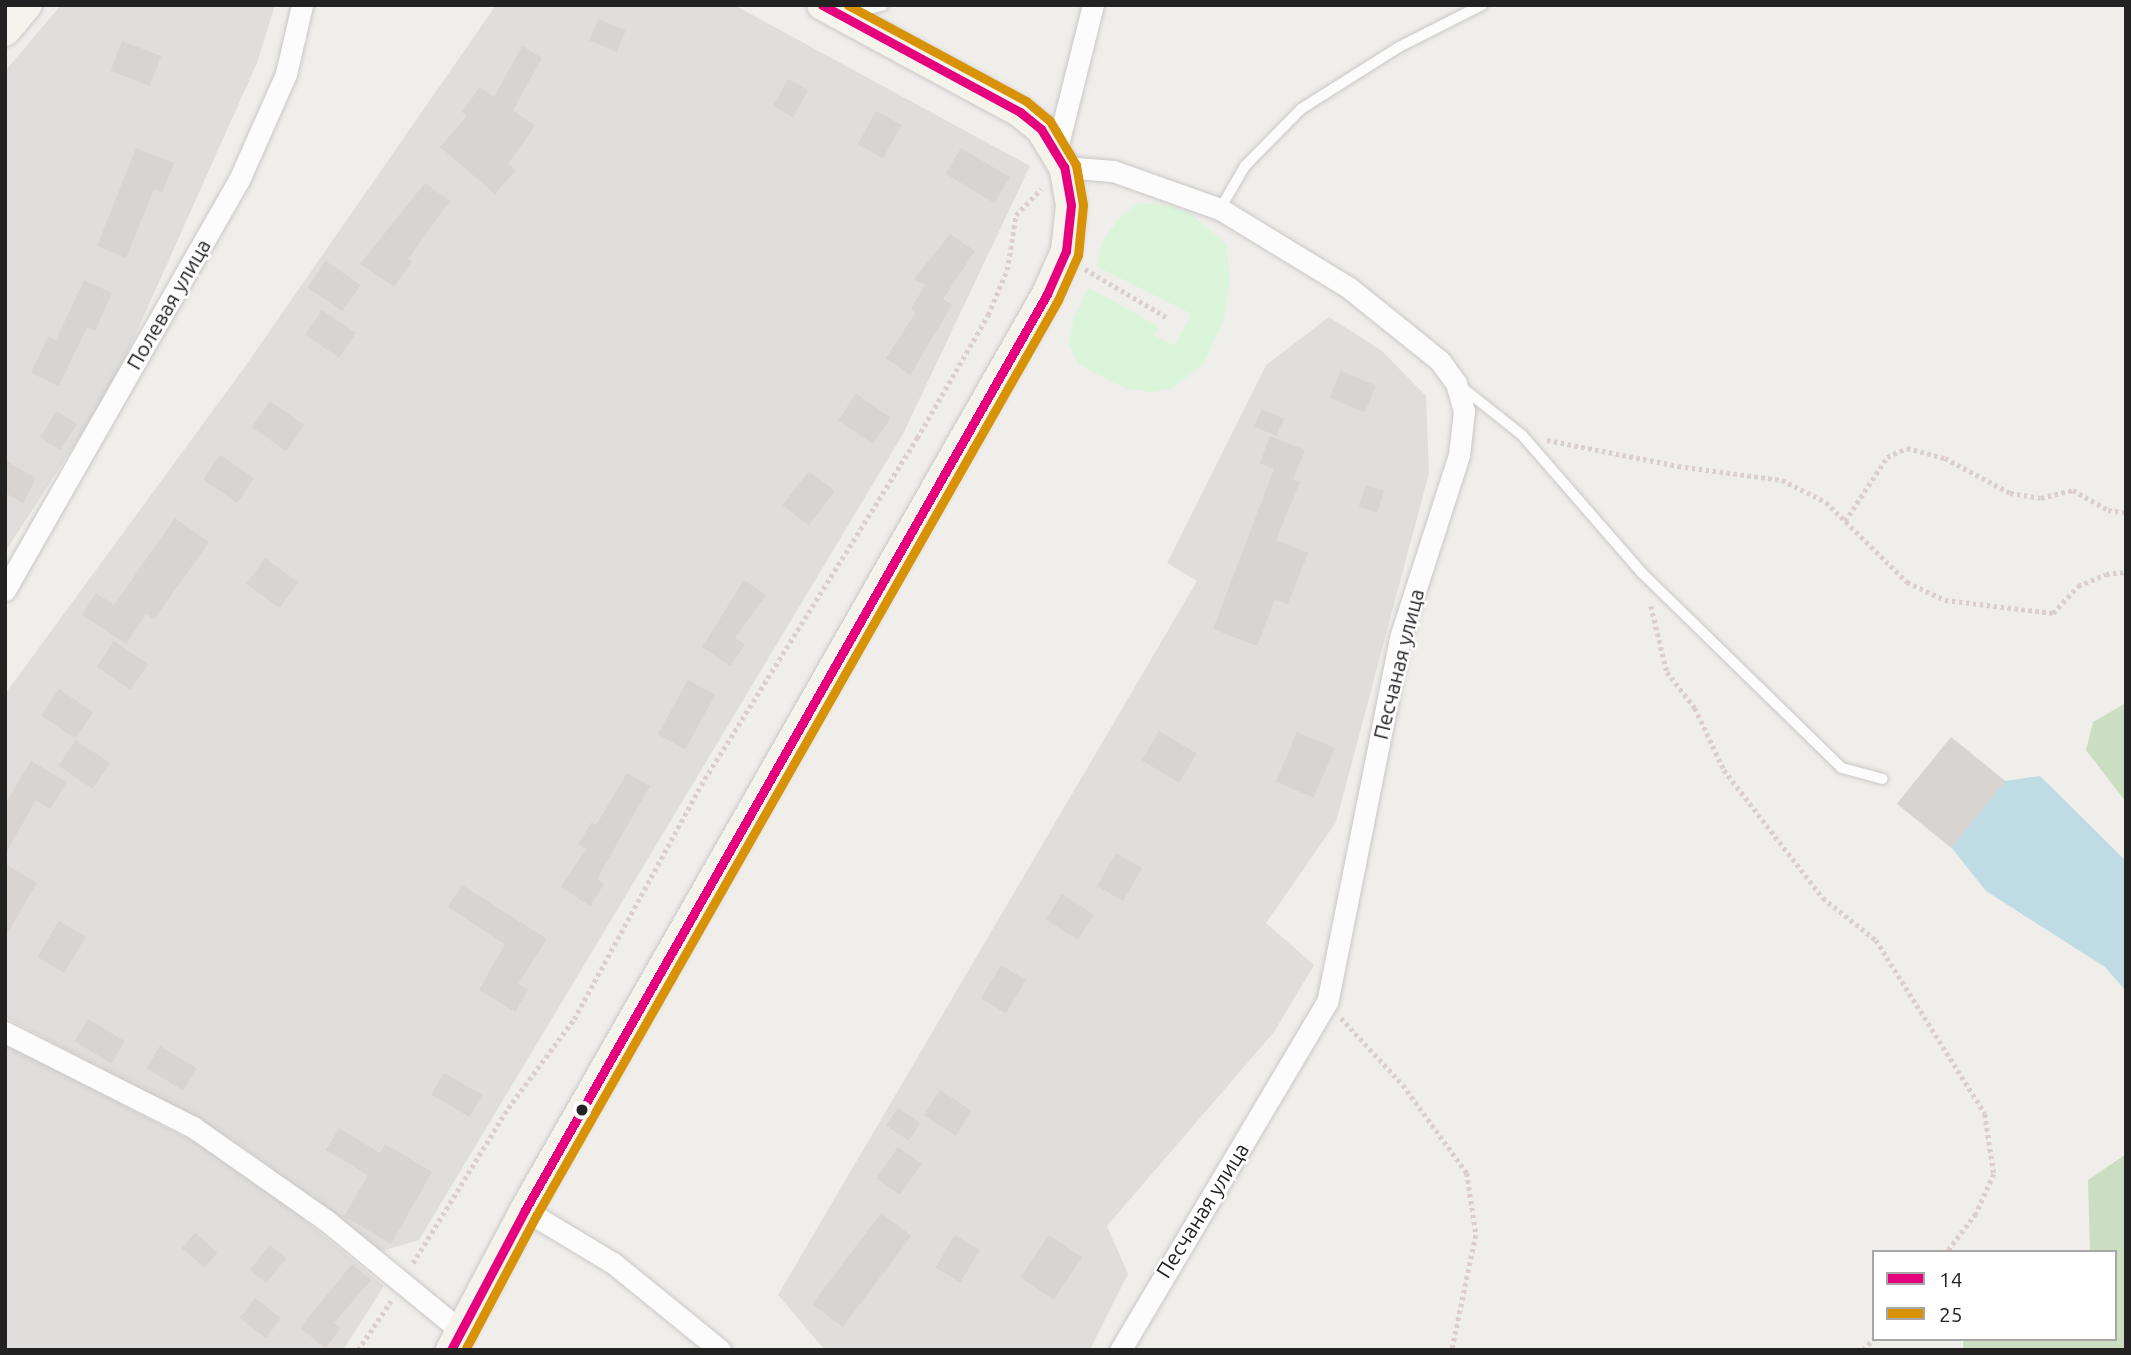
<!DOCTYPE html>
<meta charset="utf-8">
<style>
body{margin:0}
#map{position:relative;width:2131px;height:1355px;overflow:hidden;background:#f0eeeb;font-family:Ubuntu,sans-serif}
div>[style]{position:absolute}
.residential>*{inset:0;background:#dfdedc}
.forest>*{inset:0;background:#cbdec1}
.park>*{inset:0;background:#daf5da}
.water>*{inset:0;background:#bfdbe3}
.building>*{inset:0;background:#d7d4d2;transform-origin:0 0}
.path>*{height:4.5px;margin-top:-2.25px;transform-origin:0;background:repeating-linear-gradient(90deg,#dccecd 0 3.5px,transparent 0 7px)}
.roads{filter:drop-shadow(0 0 2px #c9c8c7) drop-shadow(0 0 2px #c9c8c7)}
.lane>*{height:10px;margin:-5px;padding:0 5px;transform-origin:5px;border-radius:5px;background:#fdfcfc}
.street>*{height:21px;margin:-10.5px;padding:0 10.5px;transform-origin:10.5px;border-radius:10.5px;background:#fdfcfc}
.secondary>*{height:30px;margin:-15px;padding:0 15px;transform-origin:15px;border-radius:15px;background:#f4f4ed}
.bus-1>*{height:9px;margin:-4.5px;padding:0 4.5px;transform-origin:4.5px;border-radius:4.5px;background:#e5007d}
.bus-2>*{height:9px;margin:-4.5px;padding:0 4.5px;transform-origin:4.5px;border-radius:4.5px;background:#d79205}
.dots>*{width:19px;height:19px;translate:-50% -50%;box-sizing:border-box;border:4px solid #fff;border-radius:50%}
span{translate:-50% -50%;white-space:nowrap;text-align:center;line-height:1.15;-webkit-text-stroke:5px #fff;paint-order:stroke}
.street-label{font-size:21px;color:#222}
.frame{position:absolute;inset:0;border:7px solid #222;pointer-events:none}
.legend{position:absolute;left:1872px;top:1250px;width:245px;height:91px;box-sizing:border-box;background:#fff;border:2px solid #a7a7a7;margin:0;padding:9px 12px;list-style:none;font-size:21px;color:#222}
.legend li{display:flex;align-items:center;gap:14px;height:35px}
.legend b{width:35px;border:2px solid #a7a7a7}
</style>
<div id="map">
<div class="residential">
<div style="clip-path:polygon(61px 5px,275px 5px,257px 63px,112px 387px,5px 552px,5px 71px)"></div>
<div style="clip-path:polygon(496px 5px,734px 5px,1030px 166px,903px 434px,419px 1240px,381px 1251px,242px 1147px,5px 1017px,5px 694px,244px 368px)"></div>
<div style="clip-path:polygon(1329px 317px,1382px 351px,1426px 396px,1429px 473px,1336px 822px,1266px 923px,1314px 965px,1274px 1032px,1107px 1226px,1128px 1274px,1090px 1350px,825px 1350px,778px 1295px,1197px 581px,1167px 563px,1266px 365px)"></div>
<div style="clip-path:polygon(5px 1043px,240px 1166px,384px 1286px,343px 1350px,5px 1350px)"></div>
</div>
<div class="forest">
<div style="clip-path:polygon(2126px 703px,2126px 802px,2086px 750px,2093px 722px)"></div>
<div style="clip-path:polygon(2126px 1154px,2126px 1350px,1963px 1350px,1963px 1339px,2115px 1339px,2115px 1252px,2090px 1252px,2088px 1180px)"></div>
</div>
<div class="park">
<div style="clip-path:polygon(1138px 203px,1165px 205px,1189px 212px,1226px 244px,1230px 281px,1224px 319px,1204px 363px,1173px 388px,1151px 392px,1124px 388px,1078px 364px,1069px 343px,1074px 317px,1089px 288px,1158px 326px,1154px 335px,1174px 346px,1192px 314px,1096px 266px,1103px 241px,1119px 218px)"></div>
</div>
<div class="water">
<div style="clip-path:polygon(2040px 776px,2126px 861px,2126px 991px,2105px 967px,1986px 891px,1951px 847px,2005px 781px)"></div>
</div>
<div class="building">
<div style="left:598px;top:19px;width:30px;height:23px;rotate:23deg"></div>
<div style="left:122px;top:41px;width:42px;height:32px;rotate:21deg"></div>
<div style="clip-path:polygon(522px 46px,542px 58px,513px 110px,535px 126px,508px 164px,516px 170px,495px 194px,440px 147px,467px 116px,462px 112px,480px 87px,494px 97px)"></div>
<div style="left:788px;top:79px;width:23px;height:31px;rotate:29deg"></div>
<div style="left:876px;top:111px;width:29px;height:38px;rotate:29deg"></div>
<div style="clip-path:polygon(136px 148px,174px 163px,162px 192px,154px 189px,126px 258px,97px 246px)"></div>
<div style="left:961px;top:148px;width:57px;height:30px;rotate:31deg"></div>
<div style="clip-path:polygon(425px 183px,450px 201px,408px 259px,412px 261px,394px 287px,360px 264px)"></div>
<div style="clip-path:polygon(950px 234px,975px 251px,943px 299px,952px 305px,910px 375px,886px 358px,916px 312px,911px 309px,925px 285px,914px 279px)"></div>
<div style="left:326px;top:261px;width:42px;height:32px;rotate:35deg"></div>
<div style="clip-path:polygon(84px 280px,112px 293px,95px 331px,87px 327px,59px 386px,31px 373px,48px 336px,56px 340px)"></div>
<div style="left:322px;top:310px;width:41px;height:30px;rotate:34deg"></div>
<div style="left:1341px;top:371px;width:38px;height:29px;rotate:23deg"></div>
<div style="left:856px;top:394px;width:42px;height:32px;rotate:34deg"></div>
<div style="left:270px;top:401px;width:42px;height:32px;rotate:35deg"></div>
<div style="left:1262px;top:409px;width:24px;height:19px;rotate:24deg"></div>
<div style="left:57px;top:411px;width:24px;height:31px;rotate:33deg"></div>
<div style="clip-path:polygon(1270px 436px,1305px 450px,1293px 479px,1300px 482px,1276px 540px,1308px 553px,1288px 604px,1275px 600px,1257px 646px,1213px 629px,1274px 469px,1260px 463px)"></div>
<div style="left:220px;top:455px;width:41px;height:30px;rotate:34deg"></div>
<div style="clip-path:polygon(5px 460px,36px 478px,23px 503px,5px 493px)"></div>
<div style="left:809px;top:471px;width:33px;height:43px;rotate:38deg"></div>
<div style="left:1366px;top:485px;width:19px;height:23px;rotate:18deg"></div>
<div style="clip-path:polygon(175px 518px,209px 542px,154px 619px,146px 614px,126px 644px,82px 615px,96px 593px,114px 605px)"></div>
<div style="left:265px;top:558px;width:41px;height:32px;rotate:36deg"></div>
<div style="clip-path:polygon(744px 580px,766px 595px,735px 638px,745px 644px,730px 666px,702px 647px)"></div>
<div style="left:114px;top:641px;width:41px;height:31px;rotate:34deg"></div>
<div style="left:688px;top:680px;width:31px;height:62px;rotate:29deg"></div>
<div style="left:59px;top:689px;width:41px;height:32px;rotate:34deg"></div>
<div style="left:1159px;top:731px;width:44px;height:34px;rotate:31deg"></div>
<div style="left:1297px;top:732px;width:41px;height:54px;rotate:23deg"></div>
<div style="left:1951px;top:737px;width:70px;height:86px;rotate:39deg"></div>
<div style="left:76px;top:740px;width:41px;height:31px;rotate:34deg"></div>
<div style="clip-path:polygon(31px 761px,67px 782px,50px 809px,36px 800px,5px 855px,5px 804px)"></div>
<div style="clip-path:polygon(627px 773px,650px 786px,597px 879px,604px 884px,590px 906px,561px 887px,586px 849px,578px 844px,592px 822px,596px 825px)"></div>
<div style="left:1116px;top:853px;width:30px;height:38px;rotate:30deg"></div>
<div style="clip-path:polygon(5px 864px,37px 883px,5px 937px)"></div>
<div style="clip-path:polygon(462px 885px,547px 939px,518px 984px,528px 990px,515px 1012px,479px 990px,505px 944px,448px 907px)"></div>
<div style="left:1062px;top:894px;width:38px;height:30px;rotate:33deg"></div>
<div style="left:59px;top:921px;width:31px;height:42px;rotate:31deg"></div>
<div style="left:1001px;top:965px;width:29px;height:39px;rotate:31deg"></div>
<div style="left:88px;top:1019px;width:43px;height:26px;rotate:31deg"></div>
<div style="left:160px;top:1046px;width:43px;height:26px;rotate:31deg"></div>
<div style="left:444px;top:1073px;width:44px;height:25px;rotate:30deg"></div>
<div style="left:940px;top:1090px;width:38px;height:30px;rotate:33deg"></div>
<div style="left:898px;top:1108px;width:27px;height:21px;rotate:34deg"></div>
<div style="clip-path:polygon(339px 1128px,380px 1153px,385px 1144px,432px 1172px,391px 1244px,344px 1216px,368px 1175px,326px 1150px)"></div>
<div style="left:898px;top:1147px;width:29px;height:38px;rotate:35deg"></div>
<div style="left:881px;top:1213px;width:38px;height:114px;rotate:37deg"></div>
<div style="left:195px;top:1233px;width:30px;height:20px;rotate:41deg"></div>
<div style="left:955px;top:1235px;width:29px;height:38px;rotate:31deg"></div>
<div style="left:1049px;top:1235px;width:40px;height:51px;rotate:34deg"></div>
<div style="left:270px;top:1245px;width:21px;height:32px;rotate:39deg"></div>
<div style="clip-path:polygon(352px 1264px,371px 1280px,334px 1323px,341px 1328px,325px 1348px,300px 1328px)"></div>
<div style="left:255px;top:1298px;width:33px;height:25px;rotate:38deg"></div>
</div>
<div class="path">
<div style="left:1085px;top:269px;width:94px;rotate:30.7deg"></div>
<div style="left:1547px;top:440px;width:134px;rotate:11.2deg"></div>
<div style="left:1678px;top:466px;width:105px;rotate:7.7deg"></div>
<div style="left:1782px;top:480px;width:49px;rotate:26.6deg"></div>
<div style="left:1826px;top:502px;width:114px;rotate:44.6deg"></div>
<div style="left:1907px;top:582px;width:42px;rotate:25.3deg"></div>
<div style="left:1945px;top:600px;width:109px;rotate:6.9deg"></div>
<div style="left:2053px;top:613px;width:37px;rotate:-47deg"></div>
<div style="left:2078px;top:586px;width:30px;rotate:-23deg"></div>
<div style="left:2106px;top:574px;width:20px;rotate:-6deg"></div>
<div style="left:1845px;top:521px;width:77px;rotate:-56.7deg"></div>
<div style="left:1887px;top:457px;width:22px;rotate:-24deg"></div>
<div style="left:1907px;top:448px;width:39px;rotate:15deg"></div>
<div style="left:1945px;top:458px;width:74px;rotate:28.3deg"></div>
<div style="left:2010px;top:493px;width:31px;rotate:9deg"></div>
<div style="left:2041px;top:498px;width:33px;rotate:-14deg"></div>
<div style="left:2073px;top:490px;width:40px;rotate:29.7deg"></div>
<div style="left:2108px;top:510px;width:18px;rotate:9deg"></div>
<div style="left:1651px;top:606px;width:68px;rotate:76.4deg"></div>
<div style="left:1667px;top:672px;width:46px;rotate:52.1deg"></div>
<div style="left:1695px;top:708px;width:68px;rotate:64.9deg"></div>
<div style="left:1724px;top:770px;width:162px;rotate:52.3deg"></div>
<div style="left:1823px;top:898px;width:68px;rotate:38.4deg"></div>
<div style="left:1876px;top:940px;width:205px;rotate:57.9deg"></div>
<div style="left:1985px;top:1114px;width:61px;rotate:81.5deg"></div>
<div style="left:1994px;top:1174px;width:44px;rotate:114.2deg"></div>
<div style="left:1976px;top:1214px;width:48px;rotate:127.3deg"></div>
<div style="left:1341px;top:1018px;width:91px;rotate:47.2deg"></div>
<div style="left:1403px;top:1085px;width:109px;rotate:54deg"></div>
<div style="left:1467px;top:1173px;width:63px;rotate:81.7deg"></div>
<div style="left:1476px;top:1235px;width:117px;rotate:101.8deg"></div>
<div style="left:413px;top:1263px;width:182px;rotate:-58.5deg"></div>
<div style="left:508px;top:1108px;width:111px;rotate:-53.4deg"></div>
<div style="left:574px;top:1019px;width:266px;rotate:-61.5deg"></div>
<div style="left:701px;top:785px;width:409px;rotate:-58.1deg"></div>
<div style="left:917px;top:438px;width:142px;rotate:-60deg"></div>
<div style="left:988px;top:315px;width:49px;rotate:-67.1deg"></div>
<div style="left:1007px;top:270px;width:56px;rotate:-80.7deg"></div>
<div style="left:1016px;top:215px;width:36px;rotate:-46deg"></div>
<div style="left:358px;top:1350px;width:59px;rotate:-56deg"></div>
<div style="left:1863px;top:1350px;width:16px;rotate:-47deg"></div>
</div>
<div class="roads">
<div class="lane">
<div style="left:852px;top:13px;width:32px;rotate:-14deg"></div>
<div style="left:1220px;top:209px;width:50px;rotate:-59.8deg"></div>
<div style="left:1245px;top:166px;width:80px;rotate:-45.5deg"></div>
<div style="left:1301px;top:109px;width:116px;rotate:-32.3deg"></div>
<div style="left:1399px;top:47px;width:93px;rotate:-26.8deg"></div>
<div style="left:1459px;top:385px;width:80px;rotate:38.4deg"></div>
<div style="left:1522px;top:435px;width:183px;rotate:49deg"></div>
<div style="left:1642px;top:573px;width:279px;rotate:44.3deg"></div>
<div style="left:1842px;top:768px;width:42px;rotate:15deg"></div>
</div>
<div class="street">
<div style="left:1056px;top:152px;width:152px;rotate:-75.9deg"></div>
<div style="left:1064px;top:167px;width:49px;rotate:4.7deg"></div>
<div style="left:1113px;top:171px;width:114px;rotate:19.6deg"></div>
<div style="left:1220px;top:209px;width:150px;rotate:31.4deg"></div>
<div style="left:1348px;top:287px;width:118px;rotate:38.8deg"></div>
<div style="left:1440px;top:361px;width:27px;rotate:54deg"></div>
<div style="left:1456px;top:383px;width:29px;rotate:74deg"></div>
<div style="left:1464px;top:411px;width:44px;rotate:96.5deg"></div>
<div style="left:1459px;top:455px;width:192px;rotate:107.9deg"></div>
<div style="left:1400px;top:638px;width:371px;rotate:101.3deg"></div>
<div style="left:1327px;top:1002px;width:405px;rotate:120.7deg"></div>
<div style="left:5px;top:590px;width:472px;rotate:-60.3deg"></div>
<div style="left:239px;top:180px;width:116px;rotate:-66.1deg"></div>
<div style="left:286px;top:74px;width:71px;rotate:-76.9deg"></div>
<div style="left:5px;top:1032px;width:211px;rotate:26.8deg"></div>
<div style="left:193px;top:1127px;width:164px;rotate:35deg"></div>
<div style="left:327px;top:1221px;width:173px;rotate:39.4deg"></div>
<div style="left:525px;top:1210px;width:103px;rotate:31.1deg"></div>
<div style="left:613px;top:1263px;width:138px;rotate:39.1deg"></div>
</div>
<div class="secondary">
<div style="left:5px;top:31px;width:34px;rotate:-50deg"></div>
<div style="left:451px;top:1350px;width:158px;rotate:-62.1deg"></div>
<div style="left:525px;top:1210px;width:1054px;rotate:-60.32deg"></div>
<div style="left:1047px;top:294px;width:47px;rotate:-66.2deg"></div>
<div style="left:1066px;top:251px;width:46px;rotate:-83.8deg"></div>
<div style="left:1071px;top:205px;width:39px;rotate:-100deg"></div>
<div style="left:1064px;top:167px;width:44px;rotate:-121.2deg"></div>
<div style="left:1041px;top:129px;width:27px;rotate:-141deg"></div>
<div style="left:1020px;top:112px;width:225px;rotate:-151.6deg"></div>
</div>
</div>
<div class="bus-1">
<div style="left:451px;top:1350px;width:158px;rotate:-62.1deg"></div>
<div style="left:525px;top:1210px;width:1054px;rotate:-60.32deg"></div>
<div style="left:1047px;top:294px;width:47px;rotate:-66.2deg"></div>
<div style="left:1066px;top:251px;width:46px;rotate:-83.8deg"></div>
<div style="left:1071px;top:205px;width:39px;rotate:-100deg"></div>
<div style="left:1064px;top:167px;width:44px;rotate:-121.2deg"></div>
<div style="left:1041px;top:129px;width:27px;rotate:-141deg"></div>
<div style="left:1020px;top:112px;width:225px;rotate:-151.6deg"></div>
</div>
<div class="bus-2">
<div style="left:465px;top:1350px;width:152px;rotate:-62.1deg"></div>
<div style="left:536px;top:1216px;width:1054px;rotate:-60.32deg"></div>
<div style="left:1058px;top:300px;width:49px;rotate:-66deg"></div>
<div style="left:1078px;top:255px;width:50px;rotate:-84.3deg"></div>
<div style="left:1083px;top:205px;width:41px;rotate:-99.9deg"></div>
<div style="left:1076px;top:165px;width:51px;rotate:-120.6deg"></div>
<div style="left:1050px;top:121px;width:31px;rotate:-140deg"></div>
<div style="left:1026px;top:101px;width:202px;rotate:-151.7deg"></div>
</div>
<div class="dots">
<div style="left:582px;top:1110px;background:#222"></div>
</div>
<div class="street-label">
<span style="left:168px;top:304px;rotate:-60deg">Полевая улица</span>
<span style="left:1398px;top:664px;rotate:-76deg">Песчаная улица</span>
<span style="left:1202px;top:1210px;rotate:-58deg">Песчаная улица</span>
</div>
<div class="frame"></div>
<ul class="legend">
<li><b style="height:9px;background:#e5007d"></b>14</li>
<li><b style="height:9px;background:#d79205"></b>25</li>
</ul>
</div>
